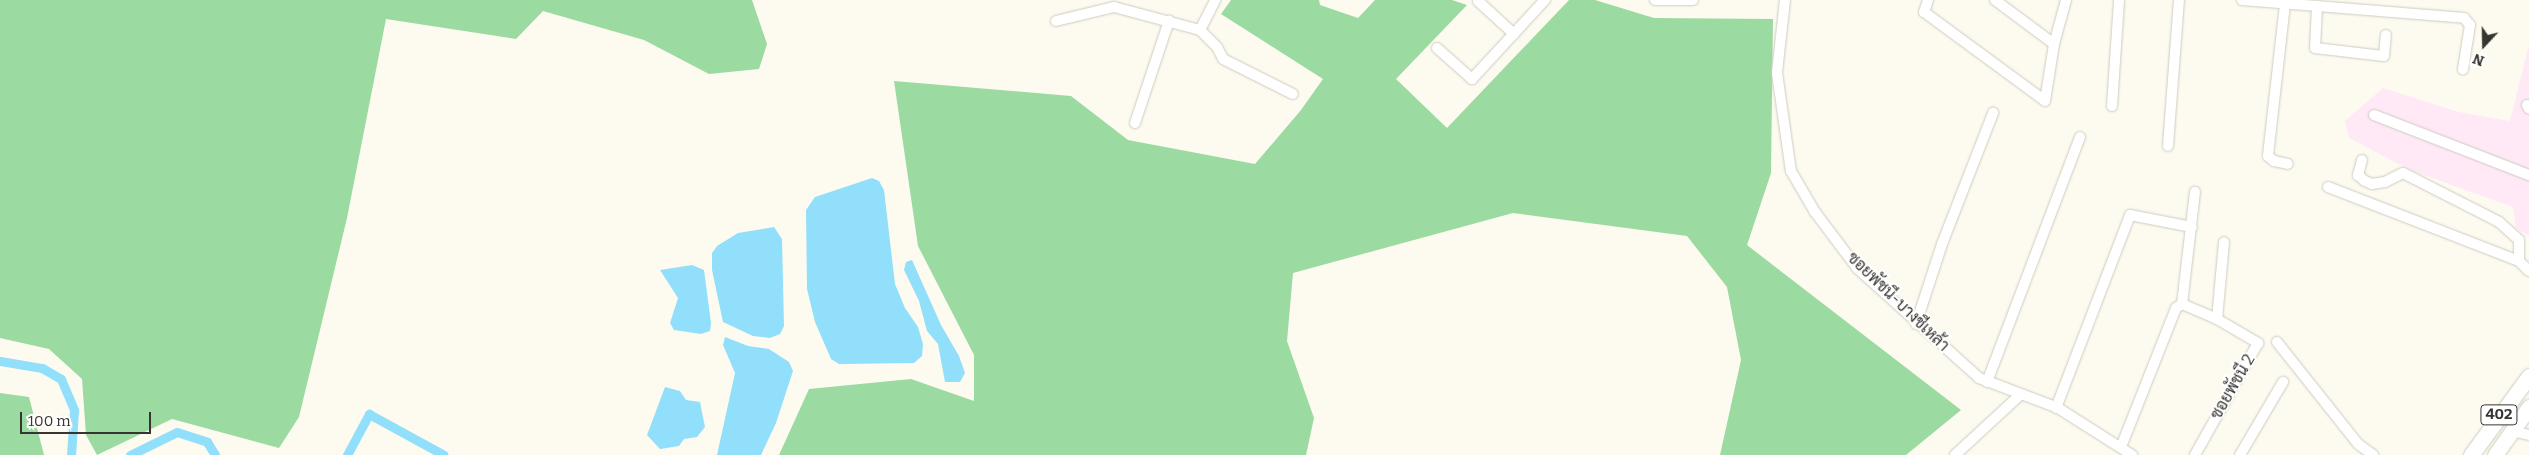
<!DOCTYPE html>
<meta charset="utf-8">
<style>
body{margin:0}
#map{position:relative;width:2529px;height:455px;overflow:hidden;background:#fdfbf0;font-family:Bitter,Sarabun,serif}
div>[style]{position:absolute}
.commercial>*{inset:0;background:#ffe9f7}
.green>*{inset:0;background:#9bdaa0}
.water>*{inset:0;background:#91dffa}
.canal>*{height:9px;margin:-4.5px;padding:0 4.5px;transform-origin:4.5px;border-radius:4.5px;background:#91dffa}
.roads{filter:drop-shadow(0 0 1px #cdcbc1) drop-shadow(0 0 1px #cdcbc1)}
.street>*{height:10px;margin:-5px;padding:0 5px;transform-origin:5px;border-radius:5px;background:#fff}
.primary>*{height:15px;margin:-7.5px;padding:0 7.5px;transform-origin:7.5px;border-radius:7.5px;background:#fff}
span{translate:-50% -50%;white-space:nowrap;text-align:center;line-height:1.15;-webkit-text-stroke:4px #fff;paint-order:stroke}
.shield-label span{padding:1px 4px;background:#fff;border:1px solid;border-radius:4px;-webkit-text-stroke-width:0}
.shield-label{font-size:15px;color:#363531;font-weight:700}
.street-label{font-size:16px;color:#363531}
.north{position:absolute;left:2459px;top:20px;width:50px;height:50px;-webkit-text-stroke:4px #fff;paint-order:stroke;rotate:201deg;font-size:14px;font-weight:700;line-height:20px;text-align:center;color:#363531}
.north::after{content:'';display:block;margin:auto;width:18px;height:22px;background:#363531;clip-path:polygon(50% 0,100% 100%,50% 72%,0 100%)}
.scale{position:absolute;left:20px;top:412px;width:131px;height:22px;box-sizing:border-box;border:2px solid #363531;border-top:0;padding-left:6px;font-size:15px;line-height:18px;white-space:nowrap;color:#363531;-webkit-text-stroke:4px #fff;paint-order:stroke}
</style>
<div id="map">
<div class="commercial">
<div style="clip-path:polygon(2529px 45px,2529px 236px,2516px 228px,2513px 207px,2410px 170px,2349px 138px,2345px 121px,2383px 88px,2459px 112px,2510px 121px)"></div>
</div>
<div class="green">
<div style="clip-path:polygon(0 0,752px 0,767px 44px,759px 69px,709px 74px,644px 40px,543px 11px,516px 39px,386px 19px,347px 218px,299px 417px,279px 448px,172px 419px,97px 455px,86px 435px,82px 379px,49px 349px,0 338px)"></div>
<div style="clip-path:polygon(1231px 0,1319px 0,1320px 5px,1358px 18px,1375px 0,1452px 0,1467px 5px,1396px 79px,1447px 128px,1569px 0,1595px 0,1654px 18px,1773px 19px,1771px 173px,1747px 245px,1961px 410px,1906px 455px,1720px 455px,1741px 360px,1727px 287px,1687px 236px,1513px 213px,1293px 273px,1287px 341px,1314px 418px,1306px 455px,779px 455px,809px 389px,911px 379px,974px 401px,974px 355px,918px 246px,894px 81px,1071px 96px,1128px 140px,1255px 164px,1301px 110px,1323px 79px,1221px 14px)"></div>
<div style="clip-path:polygon(0 393px,29px 397px,44px 455px,0 455px)"></div>
</div>
<div class="water">
<div style="clip-path:polygon(872px 178px,879px 181px,884px 190px,895px 284px,905px 308px,918px 327px,923px 344px,922px 356px,914px 363px,839px 364px,831px 359px,815px 322px,807px 289px,806px 210px,815px 197px)"></div>
<div style="clip-path:polygon(774px 227px,782px 239px,784px 326px,780px 334px,770px 338px,753px 336px,723px 322px,712px 270px,712px 253px,717px 246px,738px 233px)"></div>
<div style="clip-path:polygon(912px 260px,941px 325px,959px 356px,965px 373px,960px 382px,945px 382px,938px 344px,927px 331px,919px 301px,904px 270px,906px 262px)"></div>
<div style="clip-path:polygon(692px 265px,704px 270px,711px 323px,710px 331px,701px 334px,674px 330px,670px 323px,678px 298px,660px 270px)"></div>
<div style="clip-path:polygon(725px 337px,748px 346px,769px 349px,789px 362px,793px 371px,776px 423px,761px 455px,717px 455px,735px 373px,723px 345px)"></div>
<div style="clip-path:polygon(665px 387px,680px 391px,686px 400px,700px 402px,705px 427px,697px 437px,684px 439px,679px 446px,660px 449px,647px 435px)"></div>
</div>
<div class="canal">
<div style="left:0;top:361px;width:43px;rotate:9.5deg"></div>
<div style="left:42px;top:368px;width:22px;rotate:30deg"></div>
<div style="left:61px;top:379px;width:34px;rotate:67deg"></div>
<div style="left:74px;top:410px;width:45px;rotate:93.8deg"></div>
<div style="left:130px;top:455px;width:52px;rotate:-26.1deg"></div>
<div style="left:177px;top:432px;width:32px;rotate:18deg"></div>
<div style="left:207px;top:442px;width:15px;rotate:58deg"></div>
<div style="left:347px;top:455px;width:47px;rotate:-61.8deg"></div>
<div style="left:369px;top:414px;width:85px;rotate:28.7deg"></div>
</div>
<div class="roads">
<div class="street">
<div style="left:1655px;top:0;width:38px"></div>
<div style="left:1785px;top:0;width:73px;rotate:96.3deg"></div>
<div style="left:1777px;top:73px;width:99px;rotate:81.9deg"></div>
<div style="left:1791px;top:171px;width:48px;rotate:59.7deg"></div>
<div style="left:1815px;top:212px;width:71px;rotate:53deg"></div>
<div style="left:1858px;top:269px;width:163px;rotate:42deg"></div>
<div style="left:1979px;top:378px;width:85px;rotate:20.8deg"></div>
<div style="left:2058px;top:408px;width:88px;rotate:32.4deg"></div>
<div style="left:1928px;top:0;width:13px;rotate:108deg"></div>
<div style="left:1924px;top:12px;width:150px;rotate:36.3deg"></div>
<div style="left:2045px;top:101px;width:58px;rotate:-81deg"></div>
<div style="left:2054px;top:44px;width:46px;rotate:-74.7deg"></div>
<div style="left:1995px;top:0;width:74px;rotate:36.7deg"></div>
<div style="left:2242px;top:0;width:223px;rotate:4.6deg"></div>
<div style="left:2464px;top:18px;width:9px;rotate:49deg"></div>
<div style="left:2470px;top:25px;width:45px;rotate:99deg"></div>
<div style="left:1478px;top:1px;width:49px;rotate:42.5deg"></div>
<div style="left:2285px;top:4px;width:153px;rotate:96.4deg"></div>
<div style="left:2268px;top:156px;width:8px;rotate:40deg"></div>
<div style="left:2274px;top:161px;width:14px;rotate:12deg"></div>
<div style="left:2317px;top:6px;width:42px;rotate:92.7deg"></div>
<div style="left:2315px;top:48px;width:69px;rotate:6.6deg"></div>
<div style="left:2384px;top:56px;width:21px;rotate:-85deg"></div>
<div style="left:1056px;top:21px;width:60px;rotate:-13.6deg"></div>
<div style="left:1114px;top:7px;width:89px;rotate:15deg"></div>
<div style="left:1200px;top:30px;width:24px;rotate:45deg"></div>
<div style="left:1217px;top:47px;width:13px;rotate:63deg"></div>
<div style="left:1223px;top:59px;width:78px;rotate:26.6deg"></div>
<div style="left:1200px;top:30px;width:34px;rotate:-63deg"></div>
<div style="left:1437px;top:48px;width:47px;rotate:41.5deg"></div>
<div style="left:1472px;top:79px;width:108px;rotate:-47.3deg"></div>
<div style="left:2527px;top:105px;width:4px;rotate:63deg"></div>
<div style="left:2112px;top:106px;width:106px;rotate:-86.2deg"></div>
<div style="left:2374px;top:115px;width:166px;rotate:21.2deg"></div>
<div style="left:1135px;top:123px;width:108px;rotate:-71.6deg"></div>
<div style="left:2168px;top:146px;width:146px;rotate:-85.7deg"></div>
<div style="left:2362px;top:160px;width:16px;rotate:105deg"></div>
<div style="left:2358px;top:175px;width:9px;rotate:41deg"></div>
<div style="left:2365px;top:181px;width:8px;rotate:23deg"></div>
<div style="left:2372px;top:184px;width:13px;rotate:-9deg"></div>
<div style="left:2385px;top:182px;width:20px;rotate:-27deg"></div>
<div style="left:2403px;top:173px;width:108px;rotate:27deg"></div>
<div style="left:2499px;top:222px;width:27px;rotate:42deg"></div>
<div style="left:2519px;top:240px;width:21px;rotate:90deg"></div>
<div style="left:2519px;top:261px;width:14px;rotate:45deg"></div>
<div style="left:2328px;top:187px;width:205px;rotate:21.2deg"></div>
<div style="left:2182px;top:304px;width:38px;rotate:23deg"></div>
<div style="left:2217px;top:319px;width:48px;rotate:30.3deg"></div>
<div style="left:2258px;top:343px;width:129px;rotate:119.4deg"></div>
<div style="left:2217px;top:319px;width:77px;rotate:-84.8deg"></div>
<div style="left:1916px;top:324px;width:84px;rotate:-72deg"></div>
<div style="left:1942px;top:244px;width:141px;rotate:-68.7deg"></div>
<div style="left:2277px;top:342px;width:130px;rotate:51.5deg"></div>
<div style="left:2358px;top:444px;width:19px;rotate:36deg"></div>
<div style="left:1987px;top:382px;width:262px;rotate:-69.2deg"></div>
<div style="left:2056px;top:408px;width:207px;rotate:-69deg"></div>
<div style="left:2130px;top:215px;width:63px;rotate:11deg"></div>
<div style="left:2512px;top:431px;width:17px;rotate:13deg"></div>
<div style="left:2121px;top:447px;width:149px;rotate:-68.4deg"></div>
<div style="left:2176px;top:308px;width:7px;rotate:-34deg"></div>
<div style="left:2182px;top:304px;width:113px;rotate:-83.4deg"></div>
<div style="left:1955px;top:455px;width:87px;rotate:-42.7deg"></div>
<div style="left:2240px;top:455px;width:85px;rotate:-59.5deg"></div>
</div>
<div class="primary">
<div style="left:2471px;top:455px;width:98px;rotate:-53.7deg"></div>
<div style="left:2495px;top:455px;width:59px;rotate:-54.7deg"></div>
</div>
</div>
<div class="shield-label">
<span style="left:2499px;top:415px">402</span>
</div>
<div class="street-label">
<span style="left:1898px;top:302px;rotate:44deg">ซอยพัชนี-บางชีเหล้า</span>
<span style="left:2233px;top:387px;rotate:-60deg">ซอยพัชนี 2</span>
</div>
<div class="north">N</div>
<div class="scale">100 m</div>
</div>
